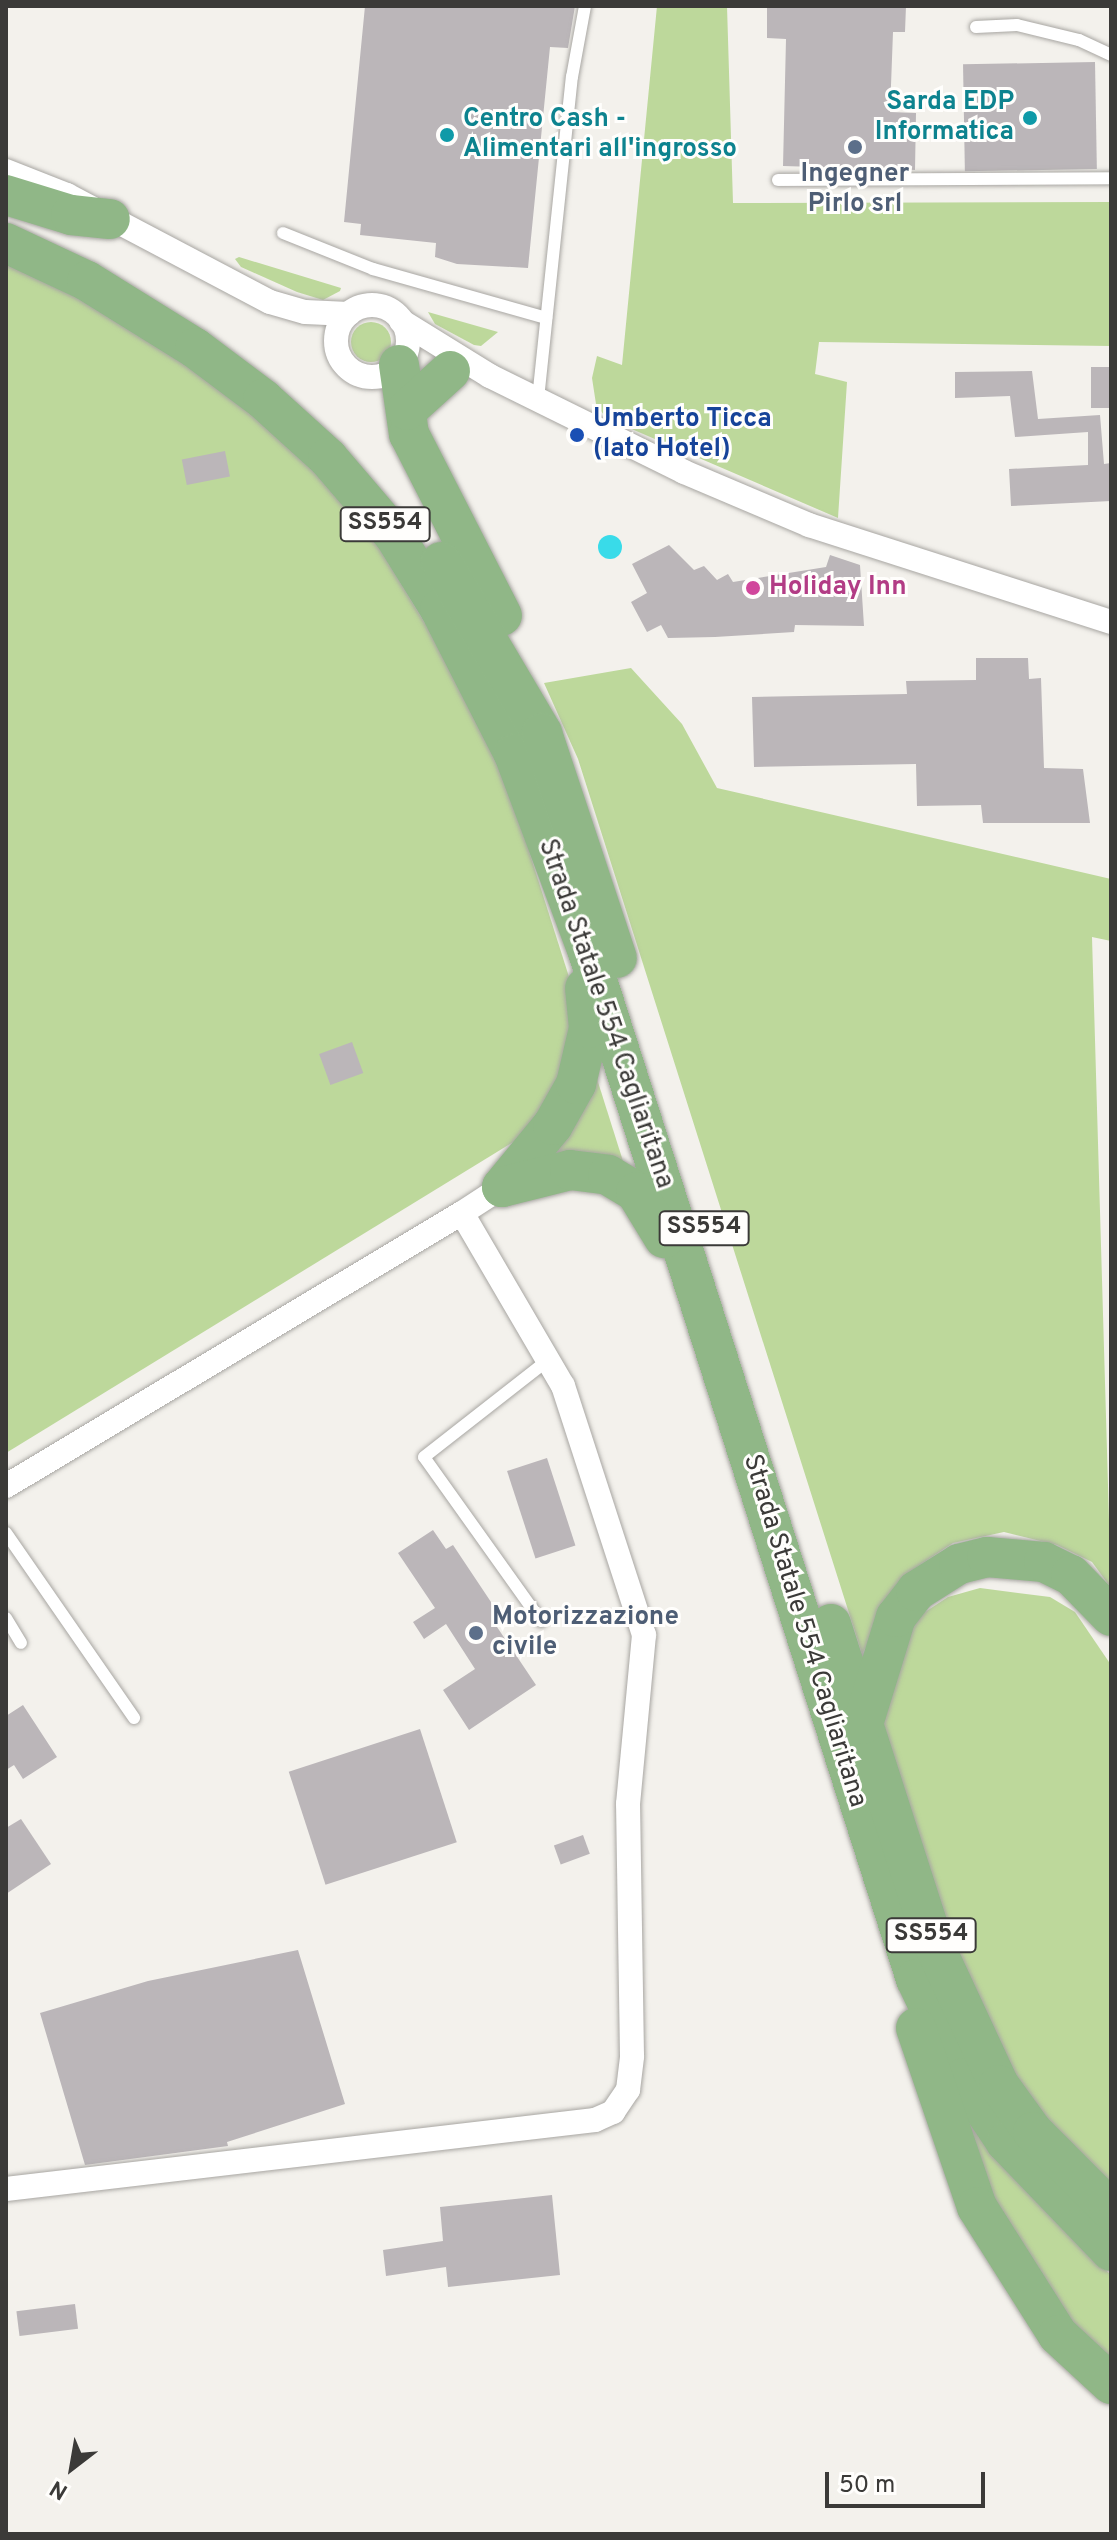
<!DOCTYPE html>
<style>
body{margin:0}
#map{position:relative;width:1117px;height:2540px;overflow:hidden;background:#f3f1ec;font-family:Overpass,sans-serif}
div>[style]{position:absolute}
.green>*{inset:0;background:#bdd89b}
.round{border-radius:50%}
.water>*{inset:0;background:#39dbe9}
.building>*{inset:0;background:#bbb6b9;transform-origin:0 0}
.roads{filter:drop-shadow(0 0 2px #a8a6a2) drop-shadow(0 0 2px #a8a6a2)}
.service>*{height:12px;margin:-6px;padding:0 6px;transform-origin:6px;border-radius:6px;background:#fff}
.minor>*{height:24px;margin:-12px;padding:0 12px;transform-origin:12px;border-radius:12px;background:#fff}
.minor>.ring{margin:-12px;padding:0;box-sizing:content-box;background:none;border:24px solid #fff;border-radius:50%}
.trunk>*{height:40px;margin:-20px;padding:0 20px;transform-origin:20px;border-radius:20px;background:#90b787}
.dots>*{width:22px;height:22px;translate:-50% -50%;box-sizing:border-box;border:4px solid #fffefc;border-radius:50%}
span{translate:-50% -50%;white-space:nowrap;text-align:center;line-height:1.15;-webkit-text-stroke:6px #fffefc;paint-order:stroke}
.shield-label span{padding:2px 6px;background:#fffefc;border:2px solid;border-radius:6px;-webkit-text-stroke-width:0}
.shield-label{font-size:24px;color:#3b3a38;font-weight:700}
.culture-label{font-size:26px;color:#0d838f;font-weight:700}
.right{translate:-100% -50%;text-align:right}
.left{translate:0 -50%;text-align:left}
.service-label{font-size:26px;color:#4e5e75;font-weight:700}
.transit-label{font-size:26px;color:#164399;font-weight:700}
.hotel-label{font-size:26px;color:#b23c85;font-weight:700}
.street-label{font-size:26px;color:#3b3a38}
.frame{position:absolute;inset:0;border:8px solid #3b3a38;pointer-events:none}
.north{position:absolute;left:32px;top:2428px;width:80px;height:80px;-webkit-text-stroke:6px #fffefc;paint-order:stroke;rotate:211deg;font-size:22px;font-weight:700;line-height:32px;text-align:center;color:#3b3a38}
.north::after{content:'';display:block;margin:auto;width:28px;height:36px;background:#3b3a38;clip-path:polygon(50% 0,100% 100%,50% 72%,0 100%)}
.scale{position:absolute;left:825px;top:2472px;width:160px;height:36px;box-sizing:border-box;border:4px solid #3b3a38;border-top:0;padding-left:10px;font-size:24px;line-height:28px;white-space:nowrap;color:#3b3a38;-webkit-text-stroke:6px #fffefc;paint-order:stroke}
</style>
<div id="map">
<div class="green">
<div style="clip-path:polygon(657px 6px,727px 6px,733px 203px,1111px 202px,1111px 346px,819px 342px,815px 374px,847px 382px,838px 518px,606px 418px,596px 404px,592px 378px,597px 356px,622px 365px)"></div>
<div style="clip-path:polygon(239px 257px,341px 288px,340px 291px,323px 300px,297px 292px,241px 267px,235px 259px)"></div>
<div style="clip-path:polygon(6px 260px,192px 360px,355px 509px,448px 661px,499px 757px,577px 1002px,572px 1058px,523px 1136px,6px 1453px)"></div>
<div style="clip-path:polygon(428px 312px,498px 332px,481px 346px,474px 345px,435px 324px)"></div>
<div class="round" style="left:351px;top:322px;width:40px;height:40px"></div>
<div style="clip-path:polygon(631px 668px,682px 724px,717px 788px,1111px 879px,1111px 941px,1092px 937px,1111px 1588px,1092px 1562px,1057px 1545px,1004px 1532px,953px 1543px,906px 1574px,862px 1654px,578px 759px,544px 683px)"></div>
<div style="clip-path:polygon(592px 1063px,628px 1177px,557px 1166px,547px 1144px)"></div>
<div style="clip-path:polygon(980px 1588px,1050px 1597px,1075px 1612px,1111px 1665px,1111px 2191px,1020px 2098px,959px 1970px,882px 1722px,883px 1684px,919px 1616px,948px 1597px)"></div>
<div style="clip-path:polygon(940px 2063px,1063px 2228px,1111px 2275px,1111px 2363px,1074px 2332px,995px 2214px)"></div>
</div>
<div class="water">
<div class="round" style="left:598px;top:535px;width:24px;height:24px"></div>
</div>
<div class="building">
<div style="clip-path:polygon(365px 6px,575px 6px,568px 48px,550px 47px,528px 268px,457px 264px,435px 257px,436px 243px,360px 235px,361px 224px,344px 222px)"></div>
<div style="clip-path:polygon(767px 6px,906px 6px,905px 32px,893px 32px,890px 112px,916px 113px,915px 170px,783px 166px,786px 39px,767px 38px)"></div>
<div style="left:1095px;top:62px;width:107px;height:132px;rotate:89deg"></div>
<div style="left:1111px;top:367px;width:41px;height:20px;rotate:90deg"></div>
<div style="clip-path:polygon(1032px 371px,1038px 419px,1100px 415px,1104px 464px,1111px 463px,1111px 501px,1011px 506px,1009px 469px,1088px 465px,1088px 432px,1015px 437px,1010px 396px,955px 398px,955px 372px)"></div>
<div style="left:225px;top:451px;width:26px;height:44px;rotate:79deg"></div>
<div style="clip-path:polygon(669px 545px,694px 570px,704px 566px,717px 580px,728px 574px,733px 582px,826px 567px,830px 555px,860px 565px,864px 626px,795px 625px,794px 632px,715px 637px,668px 638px,661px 625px,647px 632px,631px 602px,647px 593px,632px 564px)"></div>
<div style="clip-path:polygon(976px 658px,1028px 658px,1029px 679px,1041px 678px,1044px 768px,1083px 769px,1090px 823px,983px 823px,981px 805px,917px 806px,916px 764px,754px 767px,752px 697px,907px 694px,906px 681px,976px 680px)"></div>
<div style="left:352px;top:1042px;width:33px;height:35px;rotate:70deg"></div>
<div style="left:547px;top:1458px;width:92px;height:42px;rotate:72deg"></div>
<div style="clip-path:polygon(433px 1530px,446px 1549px,453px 1545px,505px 1623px,497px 1627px,536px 1685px,469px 1730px,443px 1690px,475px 1669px,446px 1624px,424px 1639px,413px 1622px,435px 1608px,398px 1553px)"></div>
<div style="clip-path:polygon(23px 1705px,57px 1757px,23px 1779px,14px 1765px,6px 1770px,6px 1716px)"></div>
<div style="left:420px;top:1729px;width:119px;height:138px;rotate:72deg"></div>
<div style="clip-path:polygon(21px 1819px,51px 1864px,6px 1894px,6px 1828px)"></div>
<div style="left:583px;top:1835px;width:20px;height:31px;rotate:70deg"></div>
<div style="clip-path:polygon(298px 1950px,345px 2104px,227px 2142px,228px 2146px,85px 2165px,40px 2013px,148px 1981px)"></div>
<div style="clip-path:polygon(552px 2195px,560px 2275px,448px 2287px,446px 2267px,386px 2276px,383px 2250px,443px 2241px,440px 2207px)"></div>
<div style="left:75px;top:2304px;width:25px;height:59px;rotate:83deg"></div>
</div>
<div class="roads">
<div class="service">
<div style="left:976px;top:27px;width:41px;rotate:-2.8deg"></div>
<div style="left:1017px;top:25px;width:64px;rotate:13.6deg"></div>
<div style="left:1079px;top:40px;width:35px;rotate:25deg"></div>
<div style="left:778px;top:180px;width:333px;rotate:-0.3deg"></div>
<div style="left:283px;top:233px;width:97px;rotate:21.8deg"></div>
<div style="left:373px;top:269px;width:180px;rotate:15.8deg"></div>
<div style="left:538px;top:399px;width:324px;rotate:-84deg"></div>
<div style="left:572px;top:77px;width:72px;rotate:-79.6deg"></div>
<div style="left:6px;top:1533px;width:225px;rotate:55.3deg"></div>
<div style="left:6px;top:1618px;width:29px;rotate:59deg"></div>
<div style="left:541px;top:1621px;width:201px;rotate:-125.5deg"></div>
<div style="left:424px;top:1457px;width:157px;rotate:-38deg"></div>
</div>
<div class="minor">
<div style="left:6px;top:171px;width:66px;rotate:21.5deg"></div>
<div style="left:67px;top:195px;width:229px;rotate:27.8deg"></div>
<div style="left:270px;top:302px;width:36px;rotate:16deg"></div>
<div style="left:305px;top:312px;width:44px;rotate:2.6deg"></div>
<div class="ring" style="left:336px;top:305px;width:48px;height:48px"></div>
<div style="left:401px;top:321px;width:105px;rotate:31.7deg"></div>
<div style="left:490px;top:376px;width:216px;rotate:26.3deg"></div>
<div style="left:684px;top:472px;width:136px;rotate:23deg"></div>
<div style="left:809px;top:525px;width:317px;rotate:17.8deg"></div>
<div style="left:6px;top:1486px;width:531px;rotate:-30.91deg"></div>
<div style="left:6px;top:2189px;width:593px;rotate:-6.68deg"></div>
<div style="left:595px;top:2120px;width:20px;rotate:-24deg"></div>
<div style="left:613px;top:2112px;width:27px;rotate:-56deg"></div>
<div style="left:628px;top:2090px;width:34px;rotate:-83deg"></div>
<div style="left:632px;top:2056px;width:252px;rotate:-90.9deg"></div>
<div style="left:628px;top:1804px;width:170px;rotate:-84.6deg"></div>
<div style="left:644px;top:1635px;width:262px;rotate:-108deg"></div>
<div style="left:563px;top:1386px;width:200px;rotate:-120.3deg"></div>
<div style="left:462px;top:1213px;width:48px;rotate:-33deg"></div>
</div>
<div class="trunk">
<div style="left:6px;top:195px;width:68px;rotate:17.1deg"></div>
<div style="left:71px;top:215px;width:39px;rotate:6deg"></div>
<div style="left:6px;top:243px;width:89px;rotate:25.1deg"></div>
<div style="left:87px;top:281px;width:127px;rotate:31.8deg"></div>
<div style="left:195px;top:348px;width:85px;rotate:36.9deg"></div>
<div style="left:263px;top:399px;width:88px;rotate:42.2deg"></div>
<div style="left:328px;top:458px;width:101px;rotate:49.4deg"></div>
<div style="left:394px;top:535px;width:87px;rotate:58.1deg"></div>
<div style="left:440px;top:609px;width:163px;rotate:63deg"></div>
<div style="left:514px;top:754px;width:211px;rotate:69.5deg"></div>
<div style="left:588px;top:952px;width:1078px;rotate:72.29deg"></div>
<div style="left:916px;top:1979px;width:110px;rotate:64.6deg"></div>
<div style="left:963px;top:2078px;width:77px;rotate:56.1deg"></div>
<div style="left:1006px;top:2142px;width:151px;rotate:46.1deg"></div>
<div style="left:399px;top:365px;width:70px;rotate:81.8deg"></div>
<div style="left:409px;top:434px;width:204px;rotate:62.9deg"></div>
<div style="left:407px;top:410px;width:58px;rotate:-42.2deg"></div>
<div style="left:441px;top:562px;width:199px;rotate:59.4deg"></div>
<div style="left:542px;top:733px;width:237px;rotate:71.6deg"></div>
<div style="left:502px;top:1187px;width:80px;rotate:-50.6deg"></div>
<div style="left:553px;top:1125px;width:47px;rotate:-60.7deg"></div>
<div style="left:576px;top:1084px;width:57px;rotate:-76.9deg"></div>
<div style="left:589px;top:1028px;width:40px;rotate:-95.7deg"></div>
<div style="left:502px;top:1187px;width:70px;rotate:-14deg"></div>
<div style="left:570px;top:1170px;width:38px;rotate:7deg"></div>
<div style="left:608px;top:1175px;width:33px;rotate:31deg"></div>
<div style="left:636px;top:1192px;width:54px;rotate:58.7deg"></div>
<div style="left:831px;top:1624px;width:337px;rotate:72.2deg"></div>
<div style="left:934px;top:1945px;width:154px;rotate:65.1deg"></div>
<div style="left:999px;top:2085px;width:58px;rotate:54.1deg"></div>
<div style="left:1033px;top:2132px;width:110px;rotate:45deg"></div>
<div style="left:863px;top:1724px;width:112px;rotate:-72.9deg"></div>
<div style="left:896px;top:1617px;width:33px;rotate:-52deg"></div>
<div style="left:916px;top:1591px;width:51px;rotate:-32.1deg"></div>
<div style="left:959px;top:1564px;width:29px;rotate:-14deg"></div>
<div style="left:987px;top:1557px;width:57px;rotate:5deg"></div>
<div style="left:1044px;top:1562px;width:30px;rotate:26deg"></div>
<div style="left:1071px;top:1575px;width:57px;rotate:45.7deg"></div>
<div style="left:916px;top:2028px;width:189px;rotate:71.2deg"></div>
<div style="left:977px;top:2207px;width:151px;rotate:57.7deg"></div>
<div style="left:1058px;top:2335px;width:72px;rotate:42.8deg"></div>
</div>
</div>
<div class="dots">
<div style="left:1030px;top:118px;background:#0f9aa8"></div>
<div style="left:447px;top:135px;background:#0f9aa8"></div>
<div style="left:855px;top:147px;background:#5c6f8a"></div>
<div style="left:577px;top:435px;background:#1a4fb4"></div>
<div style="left:753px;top:588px;background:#d1479c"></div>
<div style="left:476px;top:1633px;background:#5c6f8a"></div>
</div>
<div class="shield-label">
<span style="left:385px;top:524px">SS554</span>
<span style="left:704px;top:1228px">SS554</span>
<span style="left:931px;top:1935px">SS554</span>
</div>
<div class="culture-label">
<span class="right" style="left:1014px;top:118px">Sarda EDP<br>Informatica</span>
<span class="left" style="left:463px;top:135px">Centro Cash -<br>Alimentari all'ingrosso</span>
</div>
<div class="service-label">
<span style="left:855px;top:190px">Ingegner<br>Pirlo srl</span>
<span class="left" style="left:492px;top:1633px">Motorizzazione<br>civile</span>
</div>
<div class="transit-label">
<span class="left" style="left:593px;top:435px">Umberto Ticca<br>(lato Hotel)</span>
</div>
<div class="hotel-label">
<span class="left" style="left:769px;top:588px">Holiday Inn</span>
</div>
<div class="street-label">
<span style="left:605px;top:1014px;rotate:71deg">Strada Statale 554 Cagliaritana</span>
<span style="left:804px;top:1631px;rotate:73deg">Strada Statale 554 Cagliaritana</span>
</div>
<div class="frame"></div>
<div class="north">N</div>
<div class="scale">50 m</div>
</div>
